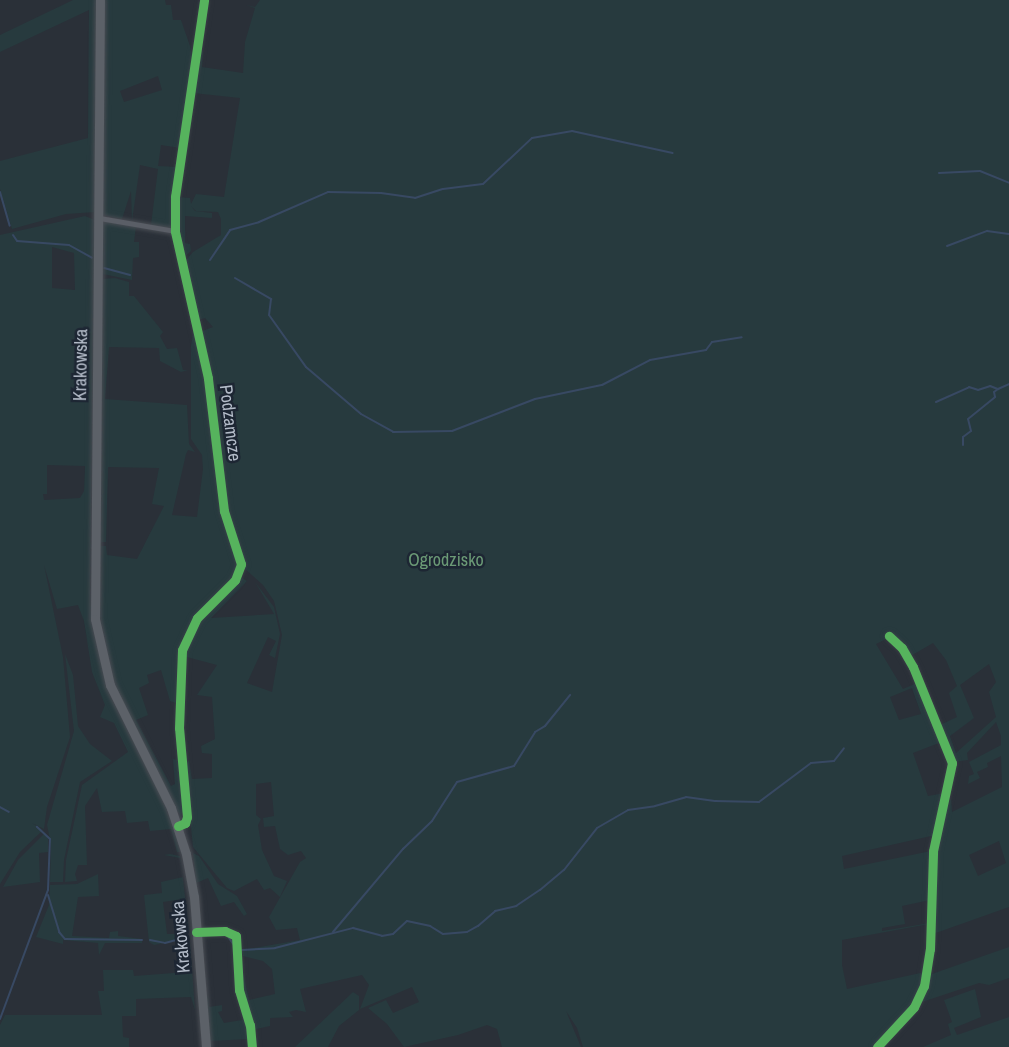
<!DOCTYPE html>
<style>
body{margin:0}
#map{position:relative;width:1009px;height:1047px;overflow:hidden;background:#2a3038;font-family:"Archivo Narrow",sans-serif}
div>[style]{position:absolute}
.green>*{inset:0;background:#273a3e}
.stream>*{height:2px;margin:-1px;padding:0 1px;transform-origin:1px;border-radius:1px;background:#384963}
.roads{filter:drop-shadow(0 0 2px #484c53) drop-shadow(0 0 2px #484c53)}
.minor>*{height:5px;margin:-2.5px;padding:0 2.5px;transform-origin:2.5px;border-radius:2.5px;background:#5a5e66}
.primary>*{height:9px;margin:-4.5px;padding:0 4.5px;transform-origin:4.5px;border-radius:4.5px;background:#5c6168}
.cycleway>*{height:9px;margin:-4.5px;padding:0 4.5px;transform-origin:4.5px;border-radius:4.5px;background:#56b35d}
span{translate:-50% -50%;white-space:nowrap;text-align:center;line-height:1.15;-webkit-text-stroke:5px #1d2633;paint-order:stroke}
.street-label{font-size:18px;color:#b4bcc9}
.park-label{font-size:18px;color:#6b9a76}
</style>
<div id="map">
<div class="green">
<div style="clip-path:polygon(73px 0,96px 0,95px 212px,66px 214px,12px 229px,0 189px,0 161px,88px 138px,89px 10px,0 52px,0 35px)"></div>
<div style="clip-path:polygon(evenodd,103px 0,165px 0,166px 5px,171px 5px,173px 20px,181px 20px,190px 46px,192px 57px,180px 148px,161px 145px,158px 166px,177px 167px,171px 228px,137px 224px,151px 225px,158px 169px,140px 165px,132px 221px,131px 191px,122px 219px,103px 215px,103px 0,158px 76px,162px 90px,124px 102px,120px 91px,158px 76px)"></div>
<div style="clip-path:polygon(evenodd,260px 0,1009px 0,1009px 907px,933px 934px,933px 859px,943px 818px,951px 798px,952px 812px,1002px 787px,1001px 756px,987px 763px,988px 767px,977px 772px,980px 778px,968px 784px,969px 776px,974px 774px,969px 762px,1001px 745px,1001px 736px,996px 722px,967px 753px,968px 760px,953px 762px,935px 717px,940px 725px,957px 717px,949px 693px,957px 686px,946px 660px,933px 643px,909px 657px,890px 635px,889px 637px,899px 646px,902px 653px,888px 638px,876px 644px,903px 689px,917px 683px,904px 656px,906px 657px,944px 741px,913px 753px,928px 796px,945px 793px,947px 784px,941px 819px,931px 858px,930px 900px,902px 906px,905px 924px,882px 928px,882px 931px,930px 923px,924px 984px,915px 1003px,875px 1047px,583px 1047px,577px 1028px,566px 1011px,581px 1047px,502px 1047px,497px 1029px,487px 1025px,458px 1035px,404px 1047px,387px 1024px,368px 1008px,386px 1000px,393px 1013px,419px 1002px,412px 987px,360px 1009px,369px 985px,362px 975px,300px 989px,306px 1012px,296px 1010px,289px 1012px,293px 1017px,270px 1018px,270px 1026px,252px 1030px,241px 993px,239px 954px,249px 1000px,275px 994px,272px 969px,263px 961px,243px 956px,240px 948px,238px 941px,242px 950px,300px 940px,297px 928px,276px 930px,269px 917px,300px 862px,306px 858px,301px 851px,288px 855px,280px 849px,275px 826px,264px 827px,263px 818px,274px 816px,271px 782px,256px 784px,256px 815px,261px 819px,258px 825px,262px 850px,274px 876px,287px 881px,280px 897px,270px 888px,264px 890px,257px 879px,234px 891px,227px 888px,193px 847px,190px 817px,193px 816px,189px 814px,185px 762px,189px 761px,192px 779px,212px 778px,212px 754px,202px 753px,201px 746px,215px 739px,212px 697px,197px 695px,217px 665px,183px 656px,190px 636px,208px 609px,241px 577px,247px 581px,211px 618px,274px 614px,255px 582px,274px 607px,280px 634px,275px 658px,269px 655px,276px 641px,268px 637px,247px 683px,272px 692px,282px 635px,274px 601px,263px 585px,243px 567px,226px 510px,215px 403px,200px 332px,213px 327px,205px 318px,197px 320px,183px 264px,193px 252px,221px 235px,221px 219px,218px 212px,196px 211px,191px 206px,195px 211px,212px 213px,212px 218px,185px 216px,185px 243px,190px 244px,191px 251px,182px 259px,177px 226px,177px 197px,190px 198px,191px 204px,196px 194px,224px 197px,240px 98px,193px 93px,198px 53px,203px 51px,202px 67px,243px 73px,245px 42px,255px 8px,246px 5px,255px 7px,260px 0,989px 664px,996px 682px,989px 692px,996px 717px,956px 753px,950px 736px,974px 718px,960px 685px,989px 664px,260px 0,912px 688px,921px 714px,899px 720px,890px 697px,912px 688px,260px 0,931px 836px,934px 837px,931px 851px,844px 869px,842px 856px,931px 836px,260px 0,999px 841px,1006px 863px,978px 876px,969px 855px,999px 841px,260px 0,929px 924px,925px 972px,847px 989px,842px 965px,842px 940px,929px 924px)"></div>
<div style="clip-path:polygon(evenodd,85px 216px,95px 220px,90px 592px,92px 626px,109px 694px,165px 805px,181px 852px,177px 852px,171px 829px,150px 831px,148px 821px,127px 823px,125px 811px,102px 812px,97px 788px,85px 806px,87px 865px,78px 865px,75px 874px,77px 881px,65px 882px,66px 860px,82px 785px,128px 752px,114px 723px,100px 717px,105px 705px,92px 672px,84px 621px,78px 605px,57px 609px,44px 565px,63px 657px,70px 737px,47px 807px,44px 829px,32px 823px,43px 830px,20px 852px,0 884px,0 235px,85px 216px,52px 247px,74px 253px,75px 290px,52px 288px,52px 247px,85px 216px,47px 465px,85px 466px,84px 491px,80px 498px,44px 500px,43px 494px,47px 494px,47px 465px)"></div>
<div style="clip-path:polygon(103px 221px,136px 226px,134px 242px,139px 242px,139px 257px,133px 258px,132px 280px,103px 274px)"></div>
<div style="clip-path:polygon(115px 278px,129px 282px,129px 296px,134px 296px,163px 332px,160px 336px,167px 349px,177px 348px,183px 370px,188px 370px,181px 372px,160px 361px,159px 348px,109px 347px,105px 399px,187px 405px,189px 444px,195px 452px,188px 450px,186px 454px,172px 515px,197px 517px,203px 469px,202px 455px,191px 439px,191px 346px,194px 328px,214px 434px,221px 504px,238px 561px,234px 578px,199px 611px,182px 639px,177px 662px,176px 703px,170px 701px,161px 670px,147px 675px,149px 683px,139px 688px,148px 715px,136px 720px,171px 786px,175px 784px,173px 759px,179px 760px,184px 810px,181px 815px,177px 812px,117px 695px,98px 608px,100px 546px,106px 546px,107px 555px,137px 559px,164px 506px,152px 504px,159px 468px,108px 467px,106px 542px,100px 542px,102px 279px)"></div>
<div style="clip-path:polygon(65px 654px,73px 675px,78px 726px,90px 744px,112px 761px,80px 782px,64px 860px,63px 882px,50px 882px,51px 844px,47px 825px,74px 731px)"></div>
<div style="clip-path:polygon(45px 833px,48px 839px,48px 852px,39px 853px,40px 882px,3px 887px,18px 860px)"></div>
<div style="clip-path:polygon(193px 853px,199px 856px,218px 884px,237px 896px,247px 914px,244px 916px,234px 902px,221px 906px,208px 878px,196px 883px)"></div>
<div style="clip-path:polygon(170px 854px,180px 856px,182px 870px,189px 932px,185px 925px,183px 899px,163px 902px,167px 934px,187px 934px,190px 938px,154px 945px,149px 942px,144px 895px,162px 893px,161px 882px,183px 877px,180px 858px,164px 855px)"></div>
<div style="clip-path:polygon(98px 874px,99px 896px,78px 897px,72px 936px,109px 938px,110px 932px,118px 931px,118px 936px,142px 939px,142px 943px,105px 943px,99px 955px,98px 943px,63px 940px,63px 944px,36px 937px,49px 905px,50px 885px,77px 884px)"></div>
<div style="clip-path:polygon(190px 942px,195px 1010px,191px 997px,136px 999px,136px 1016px,122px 1016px,123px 1037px,129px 1038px,129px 1047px,0 1047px,0 1025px,5px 1015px,102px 1015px,98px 991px,104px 991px,103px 970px,133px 970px,134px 976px,187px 972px,186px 948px,180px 948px)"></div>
<div style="clip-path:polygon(1009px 947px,1009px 978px,989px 985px,979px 983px,919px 1003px,929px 975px)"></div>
<div style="clip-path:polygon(975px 989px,981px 1017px,954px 1028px,957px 1035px,1009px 1017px,1009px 1047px,923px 1047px,951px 1035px,948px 1024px,952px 1022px,944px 1000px)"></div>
<div style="clip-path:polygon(353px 992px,359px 996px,359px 1010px,339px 1026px,328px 1047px,295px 1047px)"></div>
<div style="clip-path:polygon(205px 996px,208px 996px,209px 1007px,222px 1005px,222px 1011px,218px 1012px,224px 1023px,248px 1019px,250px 1039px,209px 1041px)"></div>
</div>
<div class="stream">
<div style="left:939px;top:173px;width:41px;rotate:-2.8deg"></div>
<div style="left:980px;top:171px;width:31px;rotate:22deg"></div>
<div style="left:0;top:192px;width:35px;rotate:74deg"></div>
<div style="left:13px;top:235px;width:7px;rotate:56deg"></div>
<div style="left:17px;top:241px;width:52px;rotate:4.4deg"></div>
<div style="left:69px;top:245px;width:26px;rotate:29deg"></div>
<div style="left:947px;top:246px;width:43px;rotate:-20.6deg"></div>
<div style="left:987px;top:231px;width:22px;rotate:8deg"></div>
<div style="left:210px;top:260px;width:36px;rotate:-56deg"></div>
<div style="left:230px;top:230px;width:30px;rotate:-15deg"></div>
<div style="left:259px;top:222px;width:75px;rotate:-23.5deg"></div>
<div style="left:328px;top:192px;width:53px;rotate:1.1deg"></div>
<div style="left:381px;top:193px;width:34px;rotate:8deg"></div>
<div style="left:415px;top:198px;width:29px;rotate:-18deg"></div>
<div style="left:443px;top:189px;width:40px;rotate:-7.1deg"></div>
<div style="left:483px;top:184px;width:67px;rotate:-43.2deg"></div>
<div style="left:532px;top:138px;width:41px;rotate:-9.9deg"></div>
<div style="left:572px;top:131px;width:103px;rotate:12.3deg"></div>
<div style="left:104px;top:268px;width:27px;rotate:15deg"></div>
<div style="left:235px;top:278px;width:42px;rotate:30.3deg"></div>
<div style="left:271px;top:299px;width:16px;rotate:97deg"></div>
<div style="left:269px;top:315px;width:64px;rotate:54.6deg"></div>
<div style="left:306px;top:367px;width:72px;rotate:40.5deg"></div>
<div style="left:361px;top:414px;width:37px;rotate:29deg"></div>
<div style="left:393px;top:432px;width:59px;rotate:-1deg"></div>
<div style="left:452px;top:431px;width:89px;rotate:-21.1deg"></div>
<div style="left:535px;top:399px;width:68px;rotate:-11.8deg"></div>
<div style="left:602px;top:385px;width:54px;rotate:-27.5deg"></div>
<div style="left:650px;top:360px;width:57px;rotate:-10.1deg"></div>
<div style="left:706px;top:350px;width:10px;rotate:-53deg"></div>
<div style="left:712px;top:342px;width:30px;rotate:-9deg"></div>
<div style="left:936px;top:402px;width:36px;rotate:-24deg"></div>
<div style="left:969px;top:387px;width:9px;rotate:18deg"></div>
<div style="left:978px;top:390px;width:13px;rotate:-18deg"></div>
<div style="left:990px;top:386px;width:9px;rotate:21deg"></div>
<div style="left:998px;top:389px;width:12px;rotate:-24deg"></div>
<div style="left:963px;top:445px;width:8px;rotate:-90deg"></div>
<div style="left:963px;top:437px;width:10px;rotate:-37deg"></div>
<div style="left:971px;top:431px;width:12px;rotate:-104deg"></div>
<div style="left:968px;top:419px;width:35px;rotate:-39deg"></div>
<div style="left:995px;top:397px;width:5px;rotate:-101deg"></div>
<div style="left:994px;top:392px;width:5px;rotate:-37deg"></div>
<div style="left:0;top:807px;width:10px;rotate:29deg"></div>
<div style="left:48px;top:895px;width:39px;rotate:73deg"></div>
<div style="left:59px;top:932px;width:9px;rotate:49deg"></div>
<div style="left:65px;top:939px;width:77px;rotate:0.7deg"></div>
<div style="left:333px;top:932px;width:109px;rotate:-49.9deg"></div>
<div style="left:403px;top:849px;width:40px;rotate:-44deg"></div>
<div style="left:432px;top:821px;width:46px;rotate:-57.3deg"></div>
<div style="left:457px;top:782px;width:59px;rotate:-15.7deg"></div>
<div style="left:514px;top:766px;width:40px;rotate:-58deg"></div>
<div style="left:535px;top:732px;width:12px;rotate:-31deg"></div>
<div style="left:545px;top:726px;width:40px;rotate:-51deg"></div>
<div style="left:204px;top:934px;width:23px;rotate:2deg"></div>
<div style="left:227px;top:935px;width:12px;rotate:55deg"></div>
<div style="left:150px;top:940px;width:15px;rotate:11deg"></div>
<div style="left:165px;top:943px;width:24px;rotate:-15deg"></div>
<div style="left:242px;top:950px;width:33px;rotate:-3deg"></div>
<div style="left:275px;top:948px;width:81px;rotate:-14.4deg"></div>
<div style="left:353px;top:928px;width:30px;rotate:15deg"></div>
<div style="left:382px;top:936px;width:11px;rotate:-10deg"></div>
<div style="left:393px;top:934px;width:19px;rotate:-43deg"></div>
<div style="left:407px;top:921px;width:24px;rotate:12deg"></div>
<div style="left:430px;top:926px;width:15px;rotate:32deg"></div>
<div style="left:443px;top:934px;width:24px;rotate:-5deg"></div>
<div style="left:467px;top:932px;width:13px;rotate:-29deg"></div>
<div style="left:478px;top:926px;width:23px;rotate:-41deg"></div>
<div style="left:495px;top:911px;width:22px;rotate:-13deg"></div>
<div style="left:516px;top:906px;width:29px;rotate:-34deg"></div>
<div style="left:540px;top:890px;width:31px;rotate:-40deg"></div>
<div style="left:564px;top:870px;width:53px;rotate:-51.8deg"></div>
<div style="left:597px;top:828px;width:36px;rotate:-30deg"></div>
<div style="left:628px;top:810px;width:27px;rotate:-8deg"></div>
<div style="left:655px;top:806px;width:32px;rotate:-16deg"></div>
<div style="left:686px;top:797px;width:29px;rotate:8deg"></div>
<div style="left:715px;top:801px;width:44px;rotate:1.3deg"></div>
<div style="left:759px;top:802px;width:65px;rotate:-36.9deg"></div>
<div style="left:811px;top:763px;width:23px;rotate:-5deg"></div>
<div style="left:834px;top:761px;width:16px;rotate:-52deg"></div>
<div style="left:0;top:1019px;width:138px;rotate:-69.6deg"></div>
<div style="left:48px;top:890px;width:51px;rotate:-87.8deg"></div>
<div style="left:50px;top:839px;width:18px;rotate:-137deg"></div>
</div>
<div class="roads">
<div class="minor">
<div style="left:99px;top:218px;width:77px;rotate:9.7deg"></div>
<div style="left:178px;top:826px;width:8px;rotate:-23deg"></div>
<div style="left:185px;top:823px;width:6px;rotate:-72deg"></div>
<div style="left:187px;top:817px;width:89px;rotate:-95.1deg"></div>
<div style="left:179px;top:728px;width:78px;rotate:-87.8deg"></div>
<div style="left:182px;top:650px;width:35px;rotate:-65deg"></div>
<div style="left:197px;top:618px;width:54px;rotate:-45deg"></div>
<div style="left:235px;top:580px;width:17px;rotate:-69deg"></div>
<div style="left:241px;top:564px;width:56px;rotate:-107.8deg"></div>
<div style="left:224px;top:511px;width:134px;rotate:-96.9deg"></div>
<div style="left:208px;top:378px;width:151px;rotate:-102.7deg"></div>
<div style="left:175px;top:231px;width:34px;rotate:-90deg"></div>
<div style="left:175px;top:197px;width:199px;rotate:-81.6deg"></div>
<div style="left:196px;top:932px;width:29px;rotate:-2deg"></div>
<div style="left:225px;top:931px;width:12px;rotate:24deg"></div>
<div style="left:236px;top:936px;width:54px;rotate:86.8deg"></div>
<div style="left:239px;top:990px;width:37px;rotate:73deg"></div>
<div style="left:250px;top:1025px;width:22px;rotate:85deg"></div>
<div style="left:877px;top:1047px;width:54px;rotate:-47.2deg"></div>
<div style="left:914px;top:1007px;width:23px;rotate:-65deg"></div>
<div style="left:924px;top:986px;width:37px;rotate:-81deg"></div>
<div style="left:930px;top:949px;width:98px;rotate:-88.2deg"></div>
<div style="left:933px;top:851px;width:90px;rotate:-77.8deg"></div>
<div style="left:952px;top:763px;width:104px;rotate:-112.1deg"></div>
<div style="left:913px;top:667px;width:22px;rotate:-120deg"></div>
<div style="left:902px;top:648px;width:18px;rotate:-137deg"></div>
</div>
<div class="primary">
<div style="left:100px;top:0;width:619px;rotate:90.46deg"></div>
<div style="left:95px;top:619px;width:68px;rotate:77.2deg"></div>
<div style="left:110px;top:685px;width:137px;rotate:63.6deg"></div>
<div style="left:171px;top:808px;width:48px;rotate:71.9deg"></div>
<div style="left:186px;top:854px;width:44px;rotate:79.5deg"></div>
<div style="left:194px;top:897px;width:150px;rotate:85.4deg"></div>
</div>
</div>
<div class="cycleway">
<div style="left:178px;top:826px;width:8px;rotate:-23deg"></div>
<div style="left:185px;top:823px;width:6px;rotate:-72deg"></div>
<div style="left:187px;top:817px;width:89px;rotate:-95.1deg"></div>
<div style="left:179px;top:728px;width:78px;rotate:-87.8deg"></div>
<div style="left:182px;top:650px;width:35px;rotate:-65deg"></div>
<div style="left:197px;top:618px;width:54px;rotate:-45deg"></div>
<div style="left:235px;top:580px;width:17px;rotate:-69deg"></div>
<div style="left:241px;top:564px;width:56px;rotate:-107.8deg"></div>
<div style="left:224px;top:511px;width:134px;rotate:-96.9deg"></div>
<div style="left:208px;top:378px;width:151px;rotate:-102.7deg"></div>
<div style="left:175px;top:231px;width:34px;rotate:-90deg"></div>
<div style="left:175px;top:197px;width:199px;rotate:-81.6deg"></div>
<div style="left:196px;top:932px;width:29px;rotate:-2deg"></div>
<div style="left:225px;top:931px;width:12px;rotate:24deg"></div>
<div style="left:236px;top:936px;width:54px;rotate:86.8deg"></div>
<div style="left:239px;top:990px;width:37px;rotate:73deg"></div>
<div style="left:250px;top:1025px;width:22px;rotate:85deg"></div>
<div style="left:877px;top:1047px;width:54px;rotate:-47.2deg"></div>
<div style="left:914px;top:1007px;width:23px;rotate:-65deg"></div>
<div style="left:924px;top:986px;width:37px;rotate:-81deg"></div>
<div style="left:930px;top:949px;width:98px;rotate:-88.2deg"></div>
<div style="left:933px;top:851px;width:90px;rotate:-77.8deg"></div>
<div style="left:952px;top:763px;width:104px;rotate:-112.1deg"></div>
<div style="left:913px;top:667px;width:22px;rotate:-120deg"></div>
<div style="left:902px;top:648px;width:18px;rotate:-137deg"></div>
</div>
<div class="street-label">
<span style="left:81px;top:365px;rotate:-89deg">Krakowska</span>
<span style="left:230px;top:423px;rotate:83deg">Podzamcze</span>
<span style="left:181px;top:937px;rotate:-95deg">Krakowska</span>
</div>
<div class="park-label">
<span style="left:446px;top:560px">Ogrodzisko</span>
</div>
</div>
